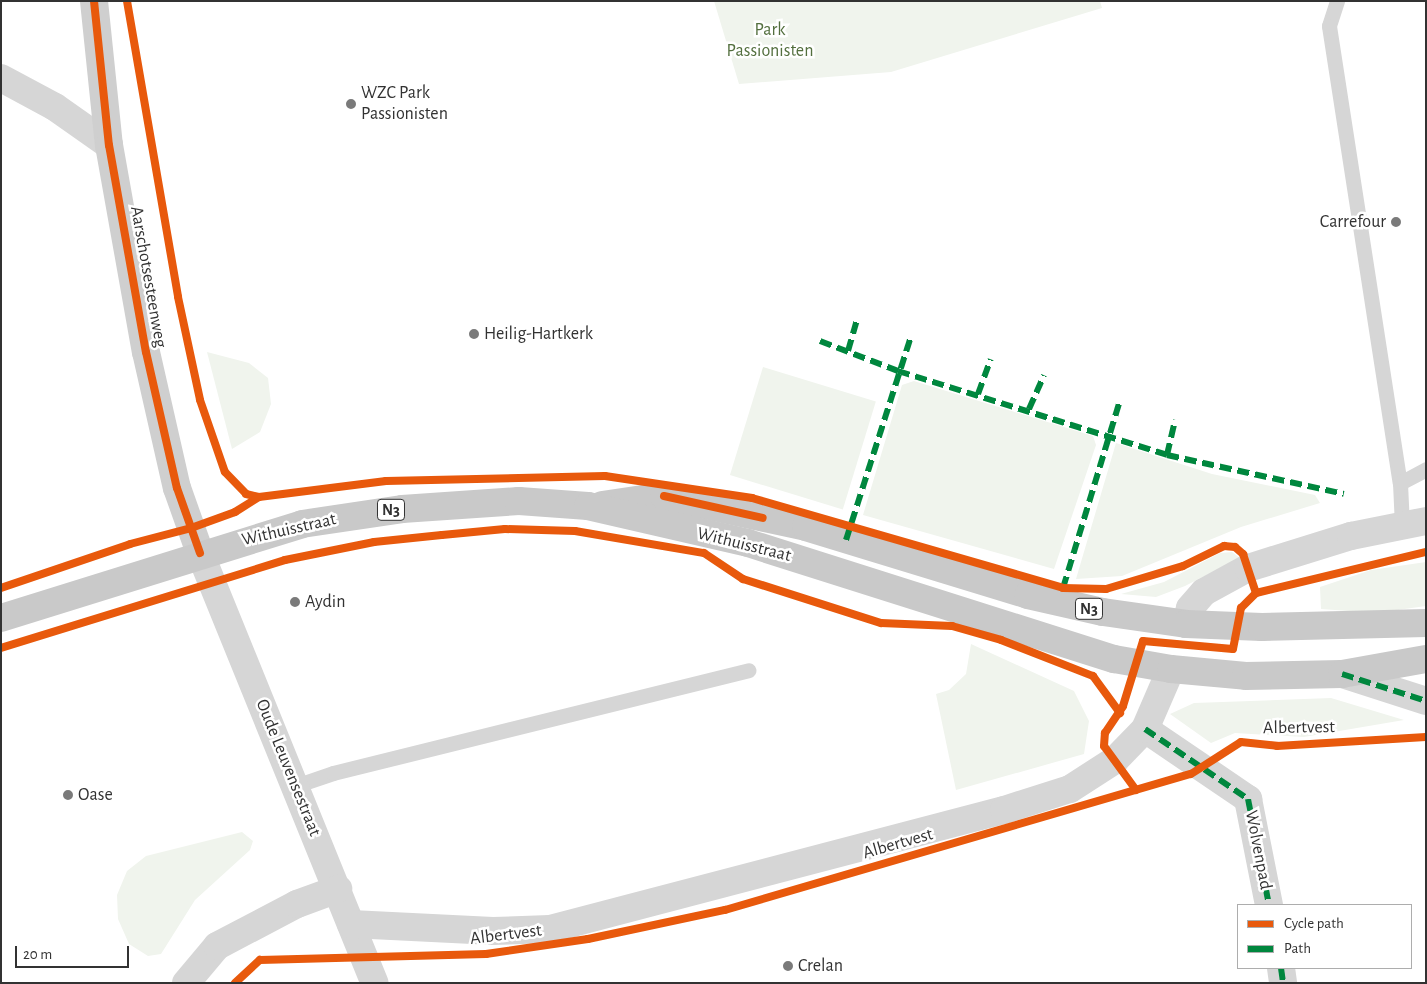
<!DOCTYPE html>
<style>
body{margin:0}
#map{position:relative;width:1427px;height:984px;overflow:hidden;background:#fff;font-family:"Alegreya Sans",sans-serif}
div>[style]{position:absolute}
.green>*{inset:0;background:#f0f4ed;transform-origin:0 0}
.lane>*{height:15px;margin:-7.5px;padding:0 7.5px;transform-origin:7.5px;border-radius:7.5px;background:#d6d6d6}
.street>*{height:28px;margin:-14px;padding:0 14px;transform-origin:14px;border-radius:14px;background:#d6d6d6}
.secondary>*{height:28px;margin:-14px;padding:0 14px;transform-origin:14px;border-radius:14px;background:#cfcfcf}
.primary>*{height:28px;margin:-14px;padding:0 14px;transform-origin:14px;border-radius:14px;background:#c9c9c9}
.quiet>*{height:6px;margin-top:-3px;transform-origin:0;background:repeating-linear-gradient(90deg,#00873e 0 12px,transparent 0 18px)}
.cycleway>*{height:8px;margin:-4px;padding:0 4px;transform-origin:4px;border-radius:4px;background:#e8590c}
.dots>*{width:14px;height:14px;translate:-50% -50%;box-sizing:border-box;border:2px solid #fff;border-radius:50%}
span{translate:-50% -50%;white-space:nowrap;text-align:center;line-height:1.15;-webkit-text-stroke:5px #fff;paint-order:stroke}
.shield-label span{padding:1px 4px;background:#fff;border:1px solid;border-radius:4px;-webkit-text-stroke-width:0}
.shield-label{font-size:16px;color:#323232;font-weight:700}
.park-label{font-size:18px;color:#536f3e}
.poi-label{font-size:18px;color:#323232}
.left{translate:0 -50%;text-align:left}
.right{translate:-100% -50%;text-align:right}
.street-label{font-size:18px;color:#323232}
.frame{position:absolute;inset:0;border:2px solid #323232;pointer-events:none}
.legend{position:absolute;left:1237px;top:904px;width:175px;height:65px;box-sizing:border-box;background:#fff;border:1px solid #adadad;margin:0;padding:6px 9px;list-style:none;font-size:15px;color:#323232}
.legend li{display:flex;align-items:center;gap:10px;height:25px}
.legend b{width:25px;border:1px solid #adadad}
.scale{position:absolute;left:15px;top:946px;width:114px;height:22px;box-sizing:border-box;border:2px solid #323232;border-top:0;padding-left:6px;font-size:15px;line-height:18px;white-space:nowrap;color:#323232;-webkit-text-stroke:4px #fff;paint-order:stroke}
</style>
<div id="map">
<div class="green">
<div style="clip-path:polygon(714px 1px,1100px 1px,1102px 8px,891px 72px,739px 84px)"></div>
<div style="clip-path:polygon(207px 352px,249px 363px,268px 378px,271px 404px,260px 432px,232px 449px)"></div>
<div style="left:763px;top:367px;width:118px;height:113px;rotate:17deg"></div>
<div style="clip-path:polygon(914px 381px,1093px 436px,1096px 445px,1054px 569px,863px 515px,902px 385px)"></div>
<div style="clip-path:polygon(1116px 443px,1212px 474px,1315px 495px,1320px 503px,1241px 527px,1122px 576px,1076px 579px)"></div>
<div style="clip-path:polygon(1232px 552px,1240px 558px,1185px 586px,1156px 597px,1121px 594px,1164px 582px,1220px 553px)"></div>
<div style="clip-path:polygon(1426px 562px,1426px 606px,1376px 613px,1321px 609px,1320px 587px,1371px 570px)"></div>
<div style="clip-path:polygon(971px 644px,1074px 691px,1089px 721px,1084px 754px,956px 790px,936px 694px,949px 690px,966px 674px)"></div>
<div style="clip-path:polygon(1331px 698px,1404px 720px,1304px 737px,1235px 733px,1211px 743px,1170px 714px,1194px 703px)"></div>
<div style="clip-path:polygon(242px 832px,253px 841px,250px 850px,195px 900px,161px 954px,148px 956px,129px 944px,118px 919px,117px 895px,127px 871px,146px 856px)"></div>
</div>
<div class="lane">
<div style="left:1337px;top:1px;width:26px;rotate:108deg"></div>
<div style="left:1329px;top:26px;width:462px;rotate:81.2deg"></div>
<div style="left:1400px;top:483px;width:42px;rotate:87.3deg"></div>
<div style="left:1400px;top:483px;width:30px;rotate:-28deg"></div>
<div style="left:295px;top:786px;width:40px;rotate:-18.9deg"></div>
<div style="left:333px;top:773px;width:428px;rotate:-13.9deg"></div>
</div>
<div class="street">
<div style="left:1px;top:78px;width:61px;rotate:28.2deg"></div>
<div style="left:55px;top:107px;width:66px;rotate:35.1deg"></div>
<div style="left:200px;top:553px;width:464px;rotate:67.9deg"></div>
<div style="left:1186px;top:624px;width:16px;rotate:-76deg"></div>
<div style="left:1190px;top:608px;width:21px;rotate:-49deg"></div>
<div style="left:1204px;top:592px;width:50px;rotate:-28.6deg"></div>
<div style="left:1248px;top:568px;width:108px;rotate:-17.3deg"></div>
<div style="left:1351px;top:536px;width:76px;rotate:-11.3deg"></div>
<div style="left:1342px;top:674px;width:88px;rotate:17.8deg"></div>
<div style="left:1145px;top:729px;width:125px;rotate:34.2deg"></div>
<div style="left:1248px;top:799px;width:108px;rotate:78.8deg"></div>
<div style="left:351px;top:924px;width:142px;rotate:2.8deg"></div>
<div style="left:493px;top:931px;width:57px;rotate:-2deg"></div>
<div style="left:550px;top:929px;width:469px;rotate:-14.7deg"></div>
<div style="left:1004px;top:810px;width:69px;rotate:-17.7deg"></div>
<div style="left:1070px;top:789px;width:54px;rotate:-32.8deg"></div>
<div style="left:1115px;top:760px;width:43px;rotate:-45.9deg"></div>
<div style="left:1145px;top:729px;width:65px;rotate:-66.6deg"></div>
<div style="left:1281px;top:968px;width:15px;rotate:82deg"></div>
<div style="left:186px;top:983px;width:48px;rotate:-50deg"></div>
<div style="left:217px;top:946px;width:90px;rotate:-27.7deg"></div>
<div style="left:297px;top:904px;width:44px;rotate:-20.1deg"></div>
</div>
<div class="secondary">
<div style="left:94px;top:1px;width:145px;rotate:84.1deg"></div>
<div style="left:109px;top:145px;width:210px;rotate:79.9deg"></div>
<div style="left:146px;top:352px;width:139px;rotate:77.2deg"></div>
<div style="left:177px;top:488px;width:69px;rotate:70.5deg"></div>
</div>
<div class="primary">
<div style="left:602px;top:505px;width:63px;rotate:-8.3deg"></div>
<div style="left:664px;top:496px;width:145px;rotate:12.3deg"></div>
<div style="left:806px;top:527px;width:232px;rotate:17deg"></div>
<div style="left:1028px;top:595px;width:77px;rotate:12.8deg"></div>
<div style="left:1103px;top:612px;width:84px;rotate:8.2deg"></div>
<div style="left:1186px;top:624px;width:76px;rotate:2.3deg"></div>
<div style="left:1262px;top:627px;width:164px;rotate:-1.4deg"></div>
<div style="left:1px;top:618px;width:315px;rotate:-17.3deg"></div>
<div style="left:302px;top:524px;width:101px;rotate:-8.5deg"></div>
<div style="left:402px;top:509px;width:117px;rotate:-3.9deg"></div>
<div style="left:519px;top:501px;width:69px;rotate:4.1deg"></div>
<div style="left:588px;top:506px;width:164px;rotate:13deg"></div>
<div style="left:748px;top:543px;width:384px;rotate:17.6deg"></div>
<div style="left:1114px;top:659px;width:58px;rotate:10deg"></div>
<div style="left:1171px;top:669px;width:75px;rotate:5.3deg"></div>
<div style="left:1246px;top:676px;width:96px;rotate:-1.2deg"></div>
<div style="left:1342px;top:674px;width:85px;rotate:-10.1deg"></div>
</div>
<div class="quiet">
<div style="left:820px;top:341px;width:84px;rotate:21deg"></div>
<div style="left:898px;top:371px;width:282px;rotate:17.3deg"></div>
<div style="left:1167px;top:455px;width:181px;rotate:12.4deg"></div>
<div style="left:848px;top:351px;width:35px;rotate:-74deg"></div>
<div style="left:978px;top:394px;width:37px;rotate:-70deg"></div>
<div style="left:1029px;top:409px;width:37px;rotate:-66deg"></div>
<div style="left:1167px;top:455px;width:36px;rotate:-77deg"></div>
<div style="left:846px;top:540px;width:214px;rotate:-72.3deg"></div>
<div style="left:1063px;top:588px;width:196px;rotate:-73.1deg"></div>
<div style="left:1342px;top:674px;width:88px;rotate:17.8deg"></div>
<div style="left:1145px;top:729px;width:125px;rotate:34.2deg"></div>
<div style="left:1248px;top:799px;width:108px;rotate:78.8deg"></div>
<div style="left:1281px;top:968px;width:15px;rotate:82deg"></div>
</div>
<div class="cycleway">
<div style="left:94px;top:1px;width:145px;rotate:84.1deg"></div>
<div style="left:109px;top:145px;width:210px;rotate:79.9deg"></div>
<div style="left:146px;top:352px;width:139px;rotate:77.2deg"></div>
<div style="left:177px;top:488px;width:69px;rotate:70.5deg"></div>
<div style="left:127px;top:1px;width:300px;rotate:80.2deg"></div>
<div style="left:178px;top:297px;width:105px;rotate:77.9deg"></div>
<div style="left:200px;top:400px;width:76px;rotate:70.9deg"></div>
<div style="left:225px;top:472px;width:30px;rotate:46deg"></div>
<div style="left:246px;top:494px;width:13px;rotate:13deg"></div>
<div style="left:259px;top:497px;width:128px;rotate:-7.2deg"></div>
<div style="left:386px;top:481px;width:219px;rotate:-1.3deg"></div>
<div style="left:605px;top:476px;width:149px;rotate:8.5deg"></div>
<div style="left:752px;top:498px;width:324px;rotate:16.1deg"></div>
<div style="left:1063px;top:588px;width:43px;rotate:1.3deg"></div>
<div style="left:1106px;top:589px;width:80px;rotate:-16.6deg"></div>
<div style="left:1183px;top:566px;width:46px;rotate:-26deg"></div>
<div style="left:1224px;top:546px;width:11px;rotate:5deg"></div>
<div style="left:1235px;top:547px;width:11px;rotate:41deg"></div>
<div style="left:1243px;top:554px;width:41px;rotate:71.6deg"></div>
<div style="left:664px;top:496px;width:101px;rotate:12.5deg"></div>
<div style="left:1px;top:588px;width:136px;rotate:-18.8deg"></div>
<div style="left:130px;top:544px;width:63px;rotate:-14.7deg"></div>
<div style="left:191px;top:528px;width:47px;rotate:-20deg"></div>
<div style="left:235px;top:512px;width:28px;rotate:-32deg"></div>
<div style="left:1px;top:648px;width:297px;rotate:-17.2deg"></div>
<div style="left:285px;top:560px;width:91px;rotate:-11.4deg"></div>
<div style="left:374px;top:542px;width:68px;rotate:-5.9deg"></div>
<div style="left:442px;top:535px;width:63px;rotate:-5.4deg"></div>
<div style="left:505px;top:529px;width:70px;rotate:1.6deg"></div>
<div style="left:575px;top:531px;width:131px;rotate:9.7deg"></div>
<div style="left:704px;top:553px;width:47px;rotate:33.7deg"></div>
<div style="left:743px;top:579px;width:145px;rotate:17.7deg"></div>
<div style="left:881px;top:623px;width:71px;rotate:2.4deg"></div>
<div style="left:952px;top:626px;width:51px;rotate:15.9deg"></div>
<div style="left:1001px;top:640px;width:99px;rotate:21.4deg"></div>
<div style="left:1093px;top:676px;width:46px;rotate:53.9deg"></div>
<div style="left:1136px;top:790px;width:54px;rotate:-126deg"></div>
<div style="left:1104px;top:746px;width:13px;rotate:-86deg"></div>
<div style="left:1105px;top:733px;width:32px;rotate:-56deg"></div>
<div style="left:1123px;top:706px;width:68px;rotate:-72.9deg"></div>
<div style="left:1143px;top:641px;width:90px;rotate:5.1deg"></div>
<div style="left:1233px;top:649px;width:42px;rotate:-79deg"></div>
<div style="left:1241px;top:608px;width:21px;rotate:-45deg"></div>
<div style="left:1256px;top:593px;width:175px;rotate:-13.6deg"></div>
<div style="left:235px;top:983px;width:34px;rotate:-43deg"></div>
<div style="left:260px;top:960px;width:226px;rotate:-1.5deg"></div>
<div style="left:486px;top:954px;width:103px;rotate:-8.4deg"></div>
<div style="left:588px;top:939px;width:140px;rotate:-12deg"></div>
<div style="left:725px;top:910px;width:485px;rotate:-16.3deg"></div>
<div style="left:1191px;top:774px;width:59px;rotate:-32.6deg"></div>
<div style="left:1241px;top:742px;width:36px;rotate:6deg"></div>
<div style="left:1277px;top:746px;width:149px;rotate:-3.5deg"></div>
</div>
<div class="dots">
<div style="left:351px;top:104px;background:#7a7a7a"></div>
<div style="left:1396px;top:222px;background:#7a7a7a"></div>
<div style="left:474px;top:334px;background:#7a7a7a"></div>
<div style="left:295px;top:602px;background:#7a7a7a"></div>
<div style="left:68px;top:795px;background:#7a7a7a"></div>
<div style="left:788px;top:966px;background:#7a7a7a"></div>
</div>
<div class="shield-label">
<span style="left:391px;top:510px">N3</span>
<span style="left:1089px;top:609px">N3</span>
</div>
<div class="park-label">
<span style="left:770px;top:41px">Park<br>Passionisten</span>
</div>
<div class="poi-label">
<span class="left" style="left:361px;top:104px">WZC Park<br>Passionisten</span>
<span class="right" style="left:1386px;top:222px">Carrefour</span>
<span class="left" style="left:484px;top:334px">Heilig-Hartkerk</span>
<span class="left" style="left:305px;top:602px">Aydin</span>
<span class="left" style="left:78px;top:795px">Oase</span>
<span class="left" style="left:798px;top:966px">Crelan</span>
</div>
<div class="street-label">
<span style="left:148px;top:277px;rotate:80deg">Aarschotsesteenweg</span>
<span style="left:289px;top:530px;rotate:-13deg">Withuisstraat</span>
<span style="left:744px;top:545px;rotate:14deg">Withuisstraat</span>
<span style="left:1299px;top:728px;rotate:-1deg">Albertvest</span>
<span style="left:288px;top:768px;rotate:68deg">Oude Leuvensestraat</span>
<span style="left:898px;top:844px;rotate:-16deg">Albertvest</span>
<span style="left:1258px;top:850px;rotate:79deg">Wolvenpad</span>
<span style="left:506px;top:935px;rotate:-7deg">Albertvest</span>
</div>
<div class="frame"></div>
<ul class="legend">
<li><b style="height:6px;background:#e8590c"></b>Cycle path</li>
<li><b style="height:6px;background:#00873e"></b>Path</li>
</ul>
<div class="scale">20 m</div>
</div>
